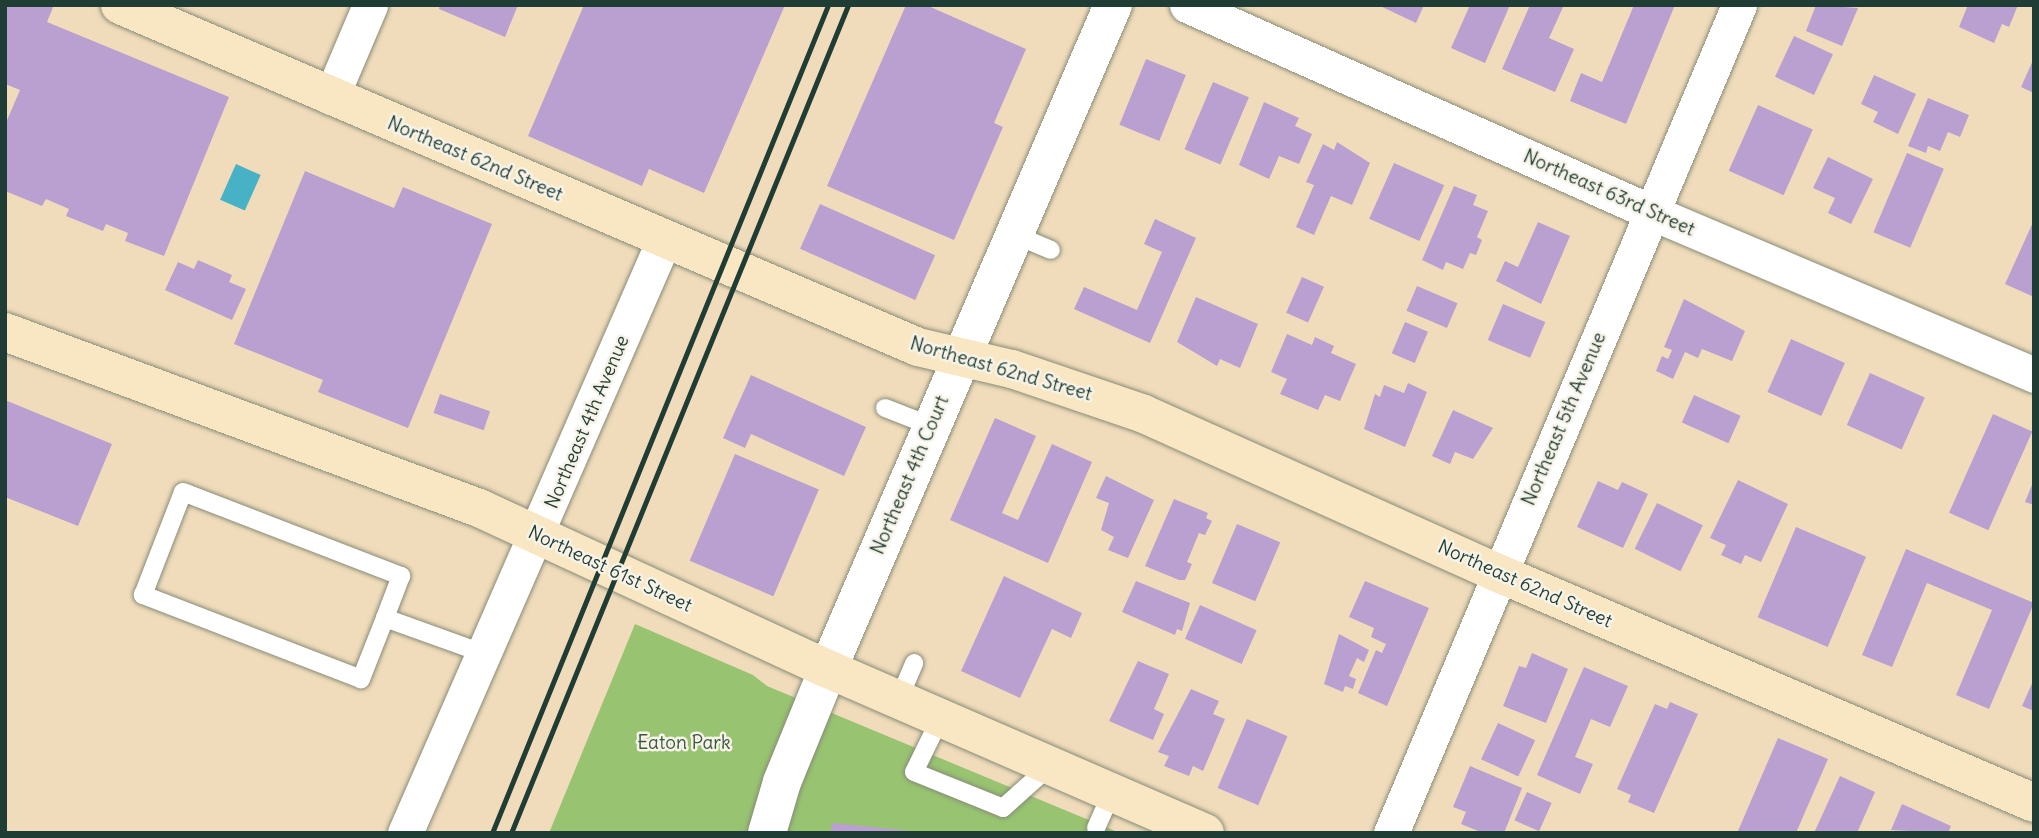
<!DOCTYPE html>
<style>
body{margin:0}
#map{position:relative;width:2039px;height:838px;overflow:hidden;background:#f0dcbb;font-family:Delius,sans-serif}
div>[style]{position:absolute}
.green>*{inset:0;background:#98c471}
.water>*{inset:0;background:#47b1c5;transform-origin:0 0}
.building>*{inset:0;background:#baa0d0;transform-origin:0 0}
.roads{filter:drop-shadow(0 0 2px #888c78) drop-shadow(0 0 2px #888c78)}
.service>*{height:18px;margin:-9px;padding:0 9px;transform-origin:9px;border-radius:9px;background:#fff}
.minor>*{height:35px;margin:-17.5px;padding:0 17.5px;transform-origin:17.5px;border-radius:17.5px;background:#fff}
.tertiary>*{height:38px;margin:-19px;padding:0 19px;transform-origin:19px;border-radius:19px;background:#fff}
.secondary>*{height:38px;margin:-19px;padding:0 19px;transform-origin:19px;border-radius:19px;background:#f9e7c3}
.rail>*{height:5px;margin:-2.5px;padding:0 2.5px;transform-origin:2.5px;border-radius:2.5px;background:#1f3d34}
span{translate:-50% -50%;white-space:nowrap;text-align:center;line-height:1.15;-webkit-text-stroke:5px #f7f3e8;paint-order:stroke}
.street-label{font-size:19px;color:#1f3d34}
.park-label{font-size:19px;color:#375840}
.frame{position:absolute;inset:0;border:7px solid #1f3d34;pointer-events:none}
</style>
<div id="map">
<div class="green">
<div style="clip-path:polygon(635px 624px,753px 675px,767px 686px,1120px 833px,549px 833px)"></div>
</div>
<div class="water">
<div style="left:236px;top:164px;width:27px;height:39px;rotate:24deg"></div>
</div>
<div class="building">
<div style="clip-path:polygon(5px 5px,54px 5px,47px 22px,229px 97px,164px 256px,125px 241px,128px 233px,106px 224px,103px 231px,66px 216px,69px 209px,46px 199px,42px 206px,5px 191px,5px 125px,20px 90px,5px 84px)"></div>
<div style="clip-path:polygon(440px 5px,518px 5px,505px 37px,439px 9px)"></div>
<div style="clip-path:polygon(584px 5px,785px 5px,704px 193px,649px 169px,642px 186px,528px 136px)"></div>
<div style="clip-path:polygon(906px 5px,926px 5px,1026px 49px,994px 123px,1003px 127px,954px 240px,827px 186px)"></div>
<div style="clip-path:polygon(1378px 5px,1424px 5px,1416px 23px)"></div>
<div style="clip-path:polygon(1470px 5px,1510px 5px,1485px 63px,1451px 48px)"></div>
<div style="clip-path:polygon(1530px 5px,1564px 5px,1549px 38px,1574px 49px,1555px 92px,1502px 69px)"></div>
<div style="clip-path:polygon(1634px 5px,1675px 5px,1626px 124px,1570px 101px,1581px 73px,1602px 82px)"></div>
<div style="clip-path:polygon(1816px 5px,1858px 8px,1842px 46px,1806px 31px)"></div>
<div style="clip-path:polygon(1968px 5px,2018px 5px,2009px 27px,2002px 24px,1994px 43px,1959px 27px)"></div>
<div style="left:1794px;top:36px;width:43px;height:45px;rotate:25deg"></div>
<div style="clip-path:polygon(2034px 58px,2034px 93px,2021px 87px)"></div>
<div style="left:1146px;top:59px;width:43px;height:71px;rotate:22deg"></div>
<div style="clip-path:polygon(1874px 75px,1916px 94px,1898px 134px,1873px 122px,1878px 112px,1861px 104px)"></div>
<div style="left:1213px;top:82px;width:39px;height:73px;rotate:23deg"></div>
<div style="clip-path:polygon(1928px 98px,1969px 115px,1960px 137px,1948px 132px,1940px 151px,1928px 146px,1926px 153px,1908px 146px)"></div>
<div style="clip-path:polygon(1264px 102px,1299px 118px,1295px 126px,1312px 134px,1299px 164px,1279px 156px,1269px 179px,1239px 165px)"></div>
<div style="left:1758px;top:105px;width:60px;height:72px;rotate:24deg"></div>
<div style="clip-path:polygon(1337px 142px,1370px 163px,1352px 205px,1331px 196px,1314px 235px,1296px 227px,1314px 185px,1306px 182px,1323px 144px,1334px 150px)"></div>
<div style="left:1907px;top:153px;width:40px;height:86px;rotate:23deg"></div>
<div style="clip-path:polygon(1828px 157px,1873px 179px,1851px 224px,1828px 213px,1835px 198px,1813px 188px)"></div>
<div style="left:1394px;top:163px;width:55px;height:61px;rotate:24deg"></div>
<div style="clip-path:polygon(305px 171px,394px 208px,403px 187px,492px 224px,408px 428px,318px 392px,323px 380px,234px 344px)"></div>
<div style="clip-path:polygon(1454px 186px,1477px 195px,1473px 205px,1488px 211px,1477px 237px,1482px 240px,1476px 255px,1470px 253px,1463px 269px,1446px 262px,1443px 270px,1422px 260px)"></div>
<div style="left:820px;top:204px;width:126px;height:49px;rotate:24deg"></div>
<div style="clip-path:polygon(1155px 219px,1196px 238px,1150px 343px,1074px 309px,1084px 287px,1137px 310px,1162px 252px,1144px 244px)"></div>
<div style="clip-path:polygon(2034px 220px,2034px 297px,2005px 284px)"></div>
<div style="clip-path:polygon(1538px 222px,1570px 236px,1541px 304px,1496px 281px,1505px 261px,1518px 267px)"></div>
<div style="clip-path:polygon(198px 260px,232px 275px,229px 282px,246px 289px,232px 320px,165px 290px,178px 262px,194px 269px)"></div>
<div style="left:1302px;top:277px;width:24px;height:39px;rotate:24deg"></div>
<div style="left:1417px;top:286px;width:44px;height:27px;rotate:23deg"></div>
<div style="clip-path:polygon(1196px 297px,1258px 324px,1240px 368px,1220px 359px,1217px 366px,1177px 342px)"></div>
<div style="clip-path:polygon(1684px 299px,1745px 331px,1732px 361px,1702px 349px,1698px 358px,1685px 352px,1673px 379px,1656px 371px,1662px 356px,1668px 359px,1672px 350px,1664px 347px)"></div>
<div style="left:1503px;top:304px;width:46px;height:39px;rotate:23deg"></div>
<div style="left:1405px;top:322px;width:25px;height:34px;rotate:23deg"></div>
<div style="clip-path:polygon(1287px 334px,1312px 345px,1315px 337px,1334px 346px,1331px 353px,1356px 364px,1340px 401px,1325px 395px,1318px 410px,1280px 394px,1287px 379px,1271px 372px)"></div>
<div style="left:1791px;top:339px;width:59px;height:58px;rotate:24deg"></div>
<div style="left:1870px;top:373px;width:60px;height:57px;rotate:24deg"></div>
<div style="clip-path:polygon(751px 375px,866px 427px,844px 476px,751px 434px,745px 448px,723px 438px)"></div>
<div style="clip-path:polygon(1408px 383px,1427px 392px,1405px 447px,1364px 429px,1375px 394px,1380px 397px,1384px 385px,1404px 393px)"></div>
<div style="left:440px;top:394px;width:53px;height:20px;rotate:19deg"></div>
<div style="left:1694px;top:395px;width:51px;height:30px;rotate:24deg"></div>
<div style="clip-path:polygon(5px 400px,112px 444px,78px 526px,5px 497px)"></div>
<div style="clip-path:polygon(1453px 410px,1493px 428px,1473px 459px,1455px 452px,1450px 464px,1432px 456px)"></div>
<div style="left:1993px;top:414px;width:43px;height:108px;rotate:24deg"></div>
<div style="clip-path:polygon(995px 418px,1036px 436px,1002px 513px,1018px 520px,1052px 444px,1092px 462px,1048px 563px,950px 520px)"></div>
<div style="left:735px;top:454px;width:91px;height:116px;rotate:23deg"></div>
<div style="clip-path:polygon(1106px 476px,1154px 500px,1128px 558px,1108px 550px,1114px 537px,1101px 530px,1109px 503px,1096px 498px)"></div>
<div style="clip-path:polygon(1738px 480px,1788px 504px,1761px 562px,1745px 555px,1741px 564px,1721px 555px,1726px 545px,1710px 538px)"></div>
<div style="clip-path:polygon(2034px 480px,2034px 505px,2025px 502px)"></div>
<div style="clip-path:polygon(1598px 481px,1618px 490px,1622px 482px,1648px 494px,1623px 548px,1577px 527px)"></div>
<div style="clip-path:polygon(1174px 499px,1208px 513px,1206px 518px,1212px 521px,1205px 535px,1199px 533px,1187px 562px,1192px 564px,1185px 580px,1179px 580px,1145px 566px)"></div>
<div style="left:1657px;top:503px;width:51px;height:51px;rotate:26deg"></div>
<div style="left:1237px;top:524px;width:47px;height:64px;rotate:23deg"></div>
<div style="left:1796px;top:527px;width:76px;height:98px;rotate:23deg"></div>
<div style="clip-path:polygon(1906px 549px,2034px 603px,1989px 709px,1956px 695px,1992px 610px,1927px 583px,1892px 667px,1862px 655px)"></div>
<div style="clip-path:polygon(1004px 576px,1082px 613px,1071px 638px,1052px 629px,1020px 698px,961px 671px)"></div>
<div style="clip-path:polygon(1136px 581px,1190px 603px,1182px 631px,1177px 629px,1175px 635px,1122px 612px)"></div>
<div style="clip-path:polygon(1365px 581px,1429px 608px,1387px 706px,1358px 693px,1376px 650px,1382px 653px,1386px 644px,1371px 637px,1374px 628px,1349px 617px)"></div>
<div style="left:1200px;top:605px;width:62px;height:37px;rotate:24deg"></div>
<div style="clip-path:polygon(1339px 634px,1369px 650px,1364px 662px,1357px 658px,1349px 676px,1356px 679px,1353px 689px,1345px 686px,1343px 692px,1324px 684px)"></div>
<div style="clip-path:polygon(1532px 653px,1568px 669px,1546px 723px,1503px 706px,1519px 666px,1526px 668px)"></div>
<div style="clip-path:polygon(1138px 661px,1169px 674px,1154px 709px,1164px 714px,1153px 740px,1109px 721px)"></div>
<div style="clip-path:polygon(1584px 667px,1628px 686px,1610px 727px,1591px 719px,1575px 757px,1593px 764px,1580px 794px,1537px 775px)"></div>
<div style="clip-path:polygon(2034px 679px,2034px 711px,2022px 706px)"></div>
<div style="clip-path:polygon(1191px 689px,1219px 701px,1213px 714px,1225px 719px,1203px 771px,1193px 766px,1189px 776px,1164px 766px,1169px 756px,1158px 752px)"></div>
<div style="clip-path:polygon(1670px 702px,1698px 714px,1654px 813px,1628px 802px,1631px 795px,1617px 789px,1655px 704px,1667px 709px)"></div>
<div style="left:1247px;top:719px;width:44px;height:75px;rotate:23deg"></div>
<div style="left:1498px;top:723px;width:41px;height:40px;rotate:25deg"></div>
<div style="clip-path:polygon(1778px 738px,1828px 759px,1796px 833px,1741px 833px,1738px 831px)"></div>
<div style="clip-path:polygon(1470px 766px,1522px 788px,1504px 833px,1483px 833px,1461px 824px,1466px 812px,1453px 807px)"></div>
<div style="clip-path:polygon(1840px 776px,1875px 792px,1857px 833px,1814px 833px)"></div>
<div style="left:1527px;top:792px;width:27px;height:31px;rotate:24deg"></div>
<div style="clip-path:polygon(1902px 804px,1951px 826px,1948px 833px,1891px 830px)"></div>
<div style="clip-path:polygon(832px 823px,911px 831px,911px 833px,831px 833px)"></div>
</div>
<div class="roads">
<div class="service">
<div style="left:1013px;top:234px;width:41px;rotate:22.8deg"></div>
<div style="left:885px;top:408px;width:49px;rotate:21.4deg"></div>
<div style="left:385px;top:618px;width:66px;rotate:111.5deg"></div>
<div style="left:361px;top:679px;width:234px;rotate:-158.9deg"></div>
<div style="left:143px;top:595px;width:110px;rotate:-68.8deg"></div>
<div style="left:183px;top:492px;width:234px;rotate:21.1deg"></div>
<div style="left:401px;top:576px;width:45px;rotate:110.9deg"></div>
<div style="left:385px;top:618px;width:106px;rotate:19.8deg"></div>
<div style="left:899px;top:699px;width:39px;rotate:-67deg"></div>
<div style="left:941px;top:717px;width:61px;rotate:116.1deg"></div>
<div style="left:914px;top:772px;width:96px;rotate:22deg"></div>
<div style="left:1003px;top:808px;width:64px;rotate:-41.9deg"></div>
<div style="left:1096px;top:828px;width:39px;rotate:-66deg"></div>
</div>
<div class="minor">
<div style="left:1187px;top:5px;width:510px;rotate:24.05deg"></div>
<div style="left:1653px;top:213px;width:414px;rotate:23deg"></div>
<div style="left:331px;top:97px;width:100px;rotate:-67deg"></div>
<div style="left:405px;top:833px;width:647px;rotate:-66.41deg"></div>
<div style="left:1391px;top:833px;width:898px;rotate:-67.2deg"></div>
</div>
<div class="tertiary">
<div style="left:767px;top:833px;width:53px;rotate:-73.6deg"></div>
<div style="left:782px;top:782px;width:122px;rotate:-67.8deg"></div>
<div style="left:828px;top:669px;width:723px;rotate:-66.77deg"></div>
</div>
<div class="secondary">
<div style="left:120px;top:5px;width:868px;rotate:23.2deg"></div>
<div style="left:918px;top:347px;width:97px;rotate:13.2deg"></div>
<div style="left:1012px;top:369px;width:139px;rotate:18.8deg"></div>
<div style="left:1144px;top:414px;width:388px;rotate:24.2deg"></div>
<div style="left:1498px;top:573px;width:583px;rotate:23.22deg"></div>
<div style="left:5px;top:332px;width:506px;rotate:20.37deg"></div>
<div style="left:479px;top:508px;width:384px;rotate:24.8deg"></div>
<div style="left:828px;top:669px;width:411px;rotate:23.5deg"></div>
</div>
</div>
<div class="rail">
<div style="left:492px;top:833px;width:894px;rotate:-67.91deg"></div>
<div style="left:511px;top:833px;width:894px;rotate:-67.85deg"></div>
</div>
<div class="street-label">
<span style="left:475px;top:159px;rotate:23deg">Northeast 62nd Street</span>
<span style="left:1609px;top:193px;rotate:24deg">Northeast 63rd Street</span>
<span style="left:1001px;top:369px;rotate:16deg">Northeast 62nd Street</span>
<span style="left:1564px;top:419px;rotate:-67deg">Northeast 5th Avenue</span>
<span style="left:587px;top:422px;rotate:-67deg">Northeast 4th Avenue</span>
<span style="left:910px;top:475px;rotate:-67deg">Northeast 4th Court</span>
<span style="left:610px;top:569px;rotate:25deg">Northeast 61st Street</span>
<span style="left:1525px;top:584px;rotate:24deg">Northeast 62nd Street</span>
</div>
<div class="park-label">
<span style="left:684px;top:743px">Eaton Park</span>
</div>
<div class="frame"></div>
</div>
